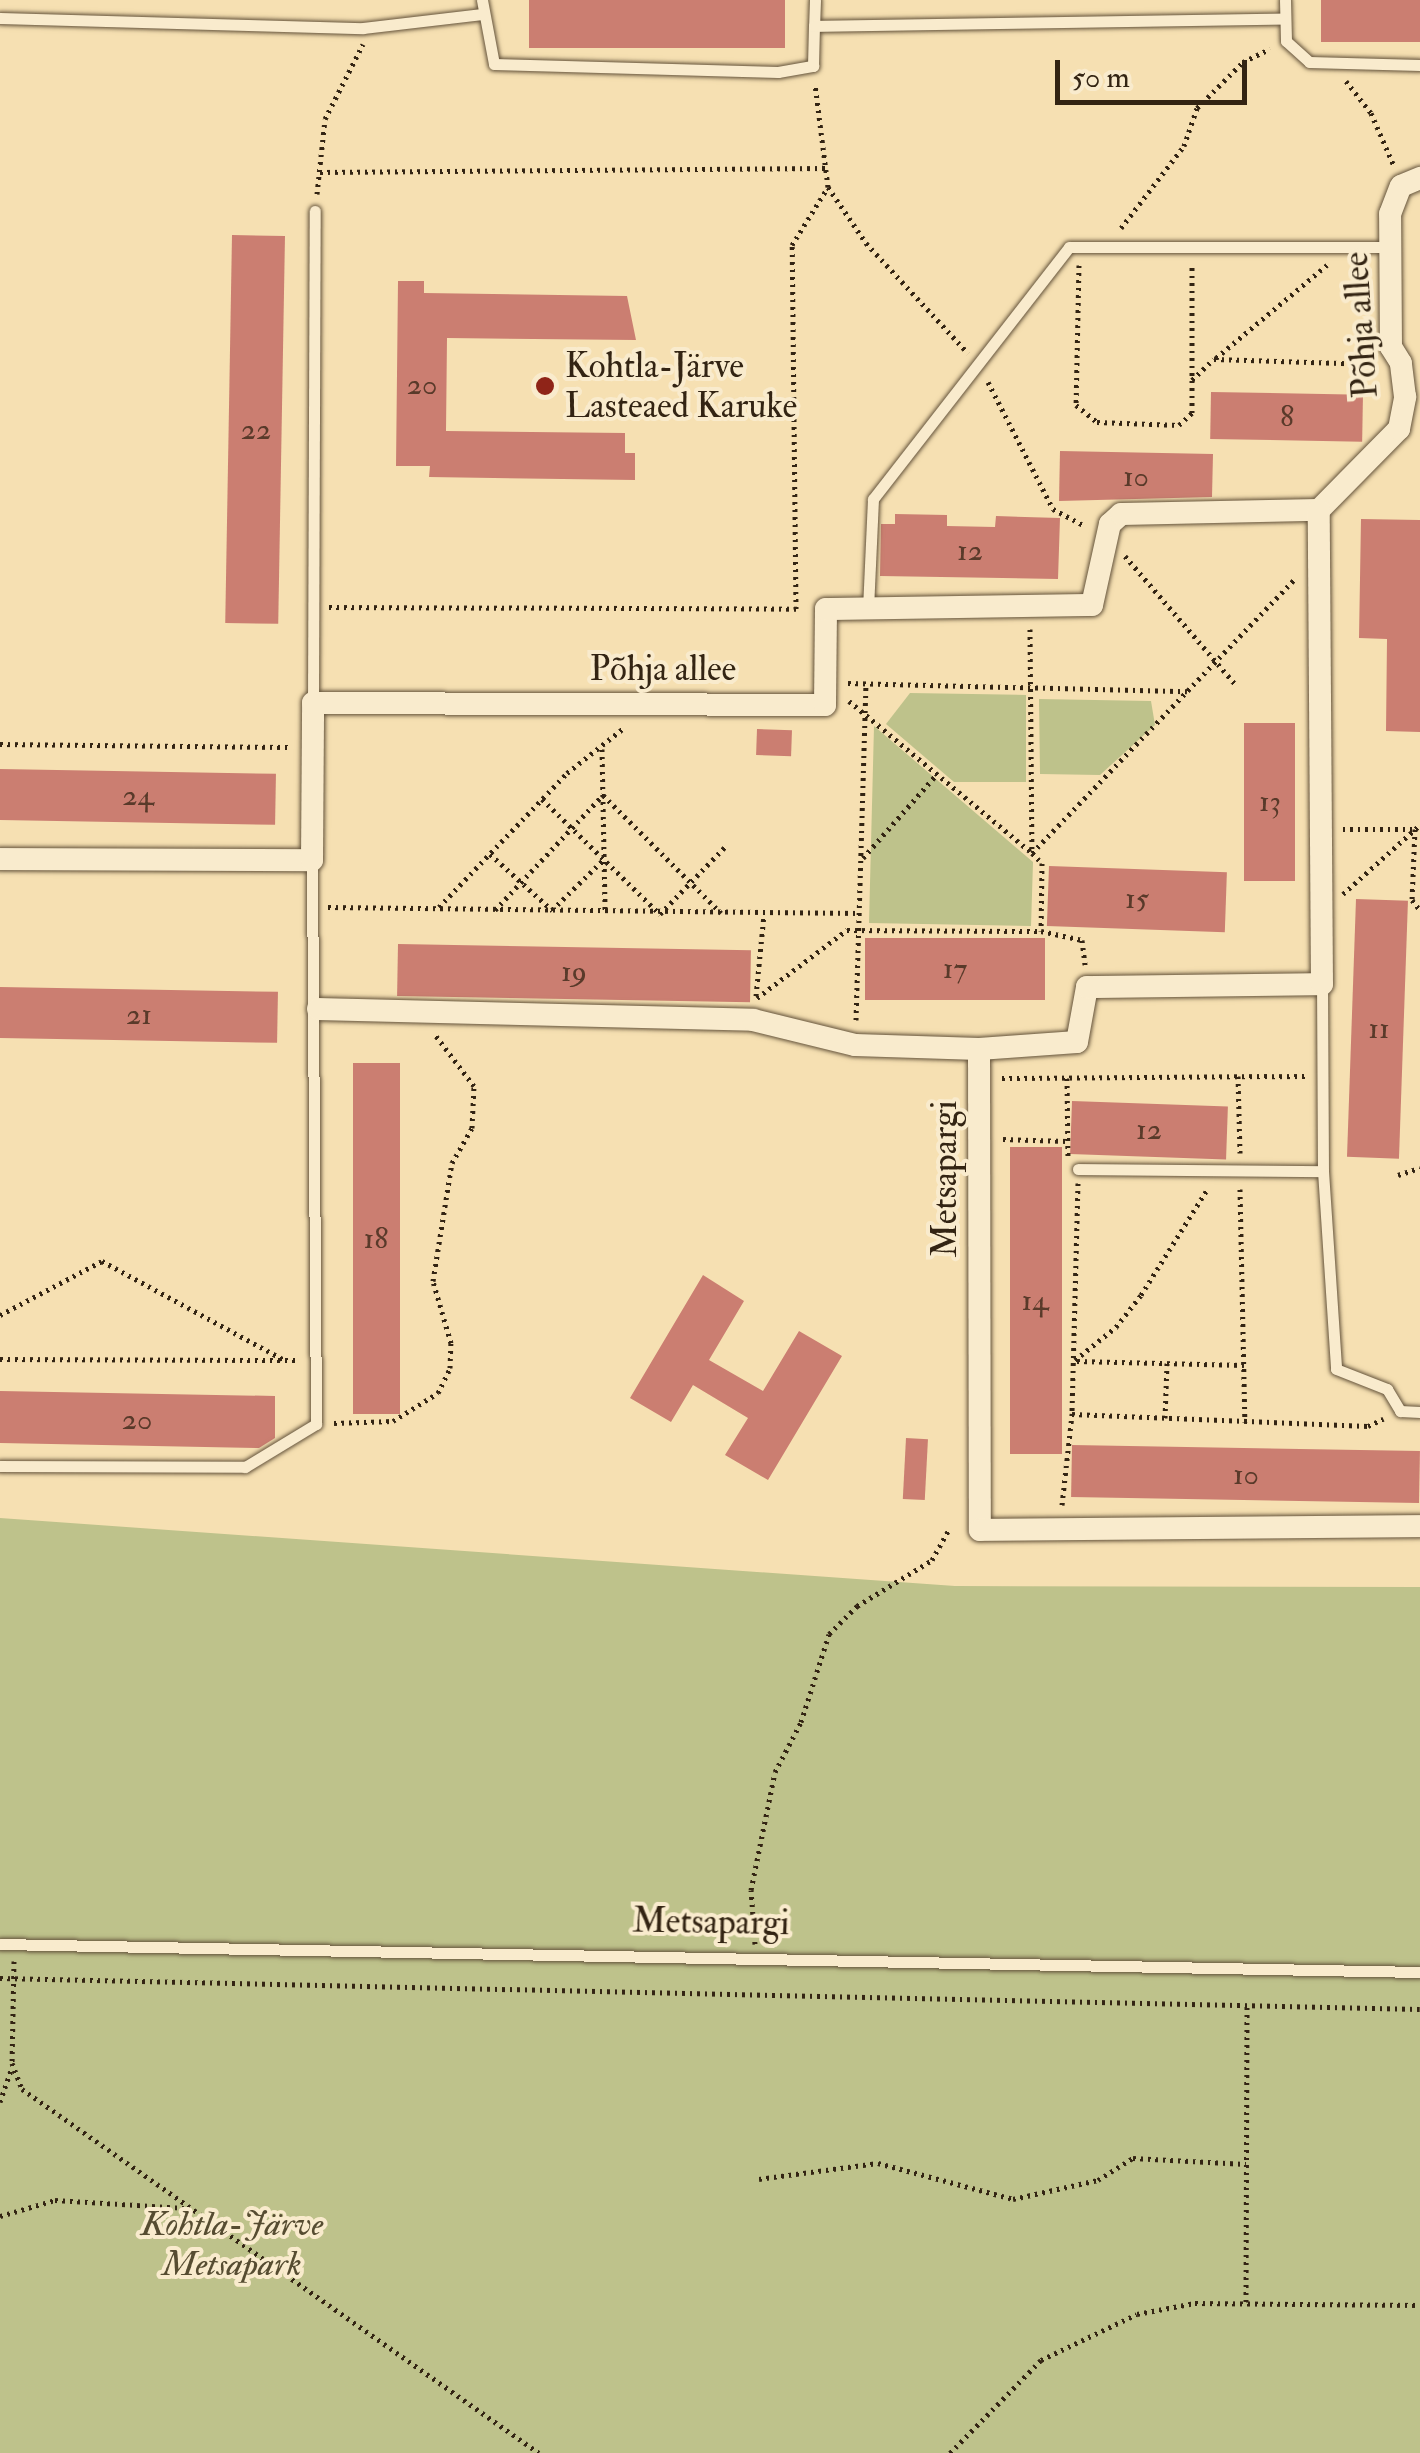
<!DOCTYPE html>
<meta charset="utf-8">
<style>
body{margin:0}
#map{position:relative;width:1420px;height:2453px;overflow:hidden;background:#f6e0b2;font-family:"IM FELL Double Pica",serif}
div>[style]{position:absolute}
.green>*{inset:0;background:#bec28b}
.building>*{inset:0;background:#cb7e71;transform-origin:0 0}
.path>*{height:5px;margin-top:-2.5px;transform-origin:0;background:repeating-linear-gradient(90deg,#332413 0 2.5px,transparent 0 7.5px)}
.roads{filter:drop-shadow(0 0 2px #64533b) drop-shadow(0 0 2px #64533b)}
.lane>*{height:11px;margin:-5.5px;padding:0 5.5px;transform-origin:5.5px;border-radius:5.5px;background:#f9ebcd}
.street>*{height:22px;margin:-11px;padding:0 11px;transform-origin:11px;border-radius:11px;background:#f9ebcd}
.dots>*{width:28px;height:28px;translate:-50% -50%;box-sizing:border-box;border:5px solid #f9ebcd;border-radius:50%}
span{translate:-50% -50%;white-space:nowrap;text-align:center;line-height:1.15;-webkit-text-stroke:8px #f9ebcd;paint-order:stroke}
.number-label{font-size:30px;color:#593a2a}
.number-label span{-webkit-text-stroke-width:0}
.street-label{font-size:35px;color:#332413}
.poi-label{font-size:35px;color:#332413}
.left{translate:0 -50%;text-align:left}
.park-label{font-size:35px;color:#564c31;font-style:italic}
.scale{position:absolute;left:1055px;top:60px;width:192px;height:45px;box-sizing:border-box;border:5px solid #332413;border-top:0;padding-left:12px;font-size:30px;line-height:35px;white-space:nowrap;color:#332413;-webkit-text-stroke:8px #f9ebcd;paint-order:stroke}
</style>
<div id="map">
<div class="green">
<div style="clip-path:polygon(910px 693px,1026px 695px,1026px 782px,954px 782px,886px 724px)"></div>
<div style="clip-path:polygon(1039px 699px,1151px 701px,1155px 725px,1100px 775px,1040px 774px)"></div>
<div style="clip-path:polygon(874px 726px,1033px 862px,1031px 926px,869px 923px)"></div>
<div style="clip-path:polygon(0 1518px,955px 1586px,1420px 1587px,1420px 2453px,0 2453px)"></div>
</div>
<div class="building">
<div style="left:529px;top:0;width:256px;height:48px"></div>
<div style="left:1321px;top:0;width:99px;height:42px"></div>
<div style="left:232px;top:235px;width:53px;height:388px;rotate:1deg"></div>
<div style="clip-path:polygon(398px 281px,424px 281px,424px 293px,627px 296px,636px 340px,447px 338px,446px 431px,625px 433px,625px 453px,635px 453px,635px 480px,429px 477px,430px 466px,396px 466px)"></div>
<div style="left:1211px;top:392px;width:152px;height:47px;rotate:1deg"></div>
<div style="clip-path:polygon(1060px 451px,1213px 454px,1212px 497px,1059px 501px)"></div>
<div style="clip-path:polygon(895px 514px,947px 515px,947px 526px,995px 527px,996px 516px,1060px 518px,1058px 579px,880px 576px,881px 524px,895px 524px)"></div>
<div style="clip-path:polygon(1361px 519px,1420px 520px,1420px 732px,1386px 731px,1387px 639px,1359px 638px)"></div>
<div style="left:1295px;top:723px;width:158px;height:51px;rotate:90deg"></div>
<div style="left:757px;top:729px;width:35px;height:26px;rotate:2deg"></div>
<div style="left:0;top:769px;width:276px;height:51px;rotate:1deg"></div>
<div style="left:1049px;top:866px;width:178px;height:60px;rotate:2deg"></div>
<div style="left:1356px;top:899px;width:52px;height:258px;rotate:2deg"></div>
<div style="left:865px;top:938px;width:180px;height:62px"></div>
<div style="left:398px;top:944px;width:353px;height:52px;rotate:1deg"></div>
<div style="left:0;top:987px;width:278px;height:51px;rotate:1deg"></div>
<div style="left:353px;top:1063px;width:47px;height:351px"></div>
<div style="left:1072px;top:1101px;width:156px;height:53px;rotate:2deg"></div>
<div style="left:1010px;top:1147px;width:52px;height:307px"></div>
<div style="clip-path:polygon(703px 1275px,744px 1301px,709px 1360px,763px 1391px,799px 1331px,842px 1356px,768px 1480px,725px 1455px,748px 1418px,693px 1385px,671px 1422px,630px 1398px)"></div>
<div style="clip-path:polygon(0 1391px,275px 1396px,275px 1438px,259px 1448px,0 1443px)"></div>
<div style="left:906px;top:1438px;width:22px;height:61px;rotate:3deg"></div>
<div style="left:1072px;top:1445px;width:348px;height:52px;rotate:1deg"></div>
</div>
<div class="path">
<div style="left:1346px;top:81px;width:41px;rotate:52deg"></div>
<div style="left:1371px;top:113px;width:58px;rotate:66.5deg"></div>
<div style="left:320px;top:172px;width:506px;rotate:-0.45deg"></div>
<div style="left:828px;top:187px;width:68px;rotate:55.8deg"></div>
<div style="left:866px;top:243px;width:150px;rotate:47.2deg"></div>
<div style="left:317px;top:194px;width:75px;rotate:-83.9deg"></div>
<div style="left:325px;top:119px;width:84px;rotate:-63.1deg"></div>
<div style="left:1121px;top:228px;width:103px;rotate:-52.5deg"></div>
<div style="left:1184px;top:146px;width:40px;rotate:-71.1deg"></div>
<div style="left:1197px;top:108px;width:65px;rotate:-45deg"></div>
<div style="left:1243px;top:62px;width:30px;rotate:-26deg"></div>
<div style="left:1079px;top:265px;width:140px;rotate:91.2deg"></div>
<div style="left:1076px;top:405px;width:27px;rotate:39deg"></div>
<div style="left:1097px;top:422px;width:82px;rotate:2.1deg"></div>
<div style="left:1179px;top:425px;width:18px;rotate:-43deg"></div>
<div style="left:1192px;top:413px;width:147px;rotate:-90deg"></div>
<div style="left:1216px;top:358px;width:145px;rotate:-40deg"></div>
<div style="left:1192px;top:380px;width:30px;rotate:-44deg"></div>
<div style="left:1214px;top:359px;width:159px;rotate:1.8deg"></div>
<div style="left:988px;top:382px;width:143px;rotate:62.9deg"></div>
<div style="left:1053px;top:509px;width:36px;rotate:28deg"></div>
<div style="left:1125px;top:556px;width:172px;rotate:49.3deg"></div>
<div style="left:329px;top:607px;width:469px;rotate:0.2deg"></div>
<div style="left:796px;top:609px;width:364px;rotate:-90.6deg"></div>
<div style="left:792px;top:245px;width:68px;rotate:-58.2deg"></div>
<div style="left:828px;top:187px;width:104px;rotate:-97.2deg"></div>
<div style="left:1030px;top:629px;width:224px;rotate:89.5deg"></div>
<div style="left:1032px;top:853px;width:14px;rotate:45deg"></div>
<div style="left:1042px;top:863px;width:68px;rotate:90.8deg"></div>
<div style="left:1041px;top:931px;width:42px;rotate:12.4deg"></div>
<div style="left:1082px;top:940px;width:25px;rotate:83deg"></div>
<div style="left:848px;top:683px;width:339px;rotate:1.4deg"></div>
<div style="left:849px;top:701px;width:238px;rotate:39.7deg"></div>
<div style="left:1032px;top:853px;width:381px;rotate:-46.2deg"></div>
<div style="left:0;top:744px;width:288px;rotate:0.6deg"></div>
<div style="left:602px;top:749px;width:162px;rotate:88.9deg"></div>
<div style="left:542px;top:799px;width:165px;rotate:44.3deg"></div>
<div style="left:660px;top:914px;width:95px;rotate:-45.9deg"></div>
<div style="left:1343px;top:829px;width:69px"></div>
<div style="left:1415px;top:829px;width:71px;rotate:92.4deg"></div>
<div style="left:1412px;top:900px;width:13px;rotate:51deg"></div>
<div style="left:490px;top:854px;width:84px;rotate:42.1deg"></div>
<div style="left:552px;top:910px;width:73px;rotate:-44.4deg"></div>
<div style="left:863px;top:858px;width:112px;rotate:-48.6deg"></div>
<div style="left:1343px;top:894px;width:103px;rotate:-41.9deg"></div>
<div style="left:328px;top:907px;width:532px;rotate:0.65deg"></div>
<div style="left:439px;top:907px;width:185px;rotate:-46.3deg"></div>
<div style="left:567px;top:773px;width:74px;rotate:-38.4deg"></div>
<div style="left:495px;top:910px;width:158px;rotate:-46.8deg"></div>
<div style="left:603px;top:795px;width:167px;rotate:45deg"></div>
<div style="left:756px;top:996px;width:82px;rotate:-84.4deg"></div>
<div style="left:757px;top:998px;width:113px;rotate:-37.1deg"></div>
<div style="left:847px;top:930px;width:194px;rotate:0.3deg"></div>
<div style="left:856px;top:1020px;width:337px;rotate:-88.3deg"></div>
<div style="left:1238px;top:1076px;width:77px;rotate:88.5deg"></div>
<div style="left:1002px;top:1078px;width:304px;rotate:-0.4deg"></div>
<div style="left:1067px;top:1078px;width:78px;rotate:89.3deg"></div>
<div style="left:1003px;top:1139px;width:64px;rotate:1.8deg"></div>
<div style="left:1398px;top:1175px;width:23px;rotate:-18deg"></div>
<div style="left:1078px;top:1183px;width:231px;rotate:91.5deg"></div>
<div style="left:1072px;top:1414px;width:296px;rotate:2.3deg"></div>
<div style="left:1368px;top:1426px;width:17px;rotate:-25deg"></div>
<div style="left:1240px;top:1189px;width:233px;rotate:88.8deg"></div>
<div style="left:0;top:1315px;width:115px;rotate:-27.9deg"></div>
<div style="left:102px;top:1261px;width:207px;rotate:28.5deg"></div>
<div style="left:0;top:1359px;width:298px;rotate:0.2deg"></div>
<div style="left:1075px;top:1360px;width:53px;rotate:-38.8deg"></div>
<div style="left:1116px;top:1327px;width:41px;rotate:-52deg"></div>
<div style="left:1141px;top:1295px;width:126px;rotate:-57.9deg"></div>
<div style="left:1077px;top:1361px;width:167px;rotate:1.4deg"></div>
<div style="left:1165px;top:1418px;width:55px;rotate:-87.9deg"></div>
<div style="left:334px;top:1423px;width:59px;rotate:-1.9deg"></div>
<div style="left:393px;top:1421px;width:53px;rotate:-31.9deg"></div>
<div style="left:438px;top:1393px;width:28px;rotate:-64deg"></div>
<div style="left:450px;top:1368px;width:25px;rotate:-88deg"></div>
<div style="left:451px;top:1343px;width:65px;rotate:-106.2deg"></div>
<div style="left:433px;top:1281px;width:120px;rotate:-80.9deg"></div>
<div style="left:452px;top:1163px;width:40px;rotate:-60.3deg"></div>
<div style="left:472px;top:1128px;width:42px;rotate:-87.3deg"></div>
<div style="left:474px;top:1086px;width:63px;rotate:-127.2deg"></div>
<div style="left:1062px;top:1505px;width:92px;rotate:-83.7deg"></div>
<div style="left:755px;top:1944px;width:54px;rotate:-94.2deg"></div>
<div style="left:751px;top:1890px;width:120px;rotate:-78.5deg"></div>
<div style="left:775px;top:1772px;width:56px;rotate:-62.5deg"></div>
<div style="left:801px;top:1722px;width:92px;rotate:-72.3deg"></div>
<div style="left:829px;top:1634px;width:40px;rotate:-45deg"></div>
<div style="left:857px;top:1606px;width:88px;rotate:-31.5deg"></div>
<div style="left:932px;top:1560px;width:37px;rotate:-61deg"></div>
<div style="left:14px;top:1961px;width:102px;rotate:91.1deg"></div>
<div style="left:12px;top:2063px;width:28px;rotate:69deg"></div>
<div style="left:22px;top:2089px;width:632px;rotate:35.15deg"></div>
<div style="left:0;top:1978px;width:1420px;rotate:1.25deg"></div>
<div style="left:0;top:2102px;width:36px;rotate:-71deg"></div>
<div style="left:759px;top:2179px;width:120px;rotate:-7.7deg"></div>
<div style="left:878px;top:2163px;width:140px;rotate:14.9deg"></div>
<div style="left:1013px;top:2199px;width:87px;rotate:-12.6deg"></div>
<div style="left:1098px;top:2180px;width:41px;rotate:-32.2deg"></div>
<div style="left:1133px;top:2158px;width:113px;rotate:3deg"></div>
<div style="left:0;top:2216px;width:57px;rotate:-16.2deg"></div>
<div style="left:55px;top:2200px;width:129px;rotate:3.5deg"></div>
<div style="left:1246px;top:2302px;width:297px;rotate:-89.8deg"></div>
<div style="left:950px;top:2453px;width:130px;rotate:-45.6deg"></div>
<div style="left:1041px;top:2360px;width:106px;rotate:-25.6deg"></div>
<div style="left:1137px;top:2314px;width:59px;rotate:-10.7deg"></div>
<div style="left:1195px;top:2303px;width:225px;rotate:0.5deg"></div>
</div>
<div class="roads">
<div class="lane">
<div style="left:482px;top:0;width:65px;rotate:79.4deg"></div>
<div style="left:494px;top:64px;width:284px;rotate:1.6deg"></div>
<div style="left:778px;top:72px;width:36px;rotate:-10deg"></div>
<div style="left:813px;top:66px;width:40px;rotate:-88.6deg"></div>
<div style="left:815px;top:0;width:26px;rotate:92deg"></div>
<div style="left:814px;top:26px;width:468px;rotate:-0.9deg"></div>
<div style="left:1285px;top:0;width:41px;rotate:88.6deg"></div>
<div style="left:1286px;top:41px;width:31px;rotate:42deg"></div>
<div style="left:1309px;top:62px;width:111px;rotate:1.5deg"></div>
<div style="left:0;top:18px;width:363px;rotate:1.6deg"></div>
<div style="left:363px;top:28px;width:120px;rotate:-6.7deg"></div>
<div style="left:868px;top:609px;width:110px;rotate:-87.4deg"></div>
<div style="left:873px;top:499px;width:319px;rotate:-52.1deg"></div>
<div style="left:1069px;top:247px;width:321px"></div>
<div style="left:313px;top:703px;width:492px;rotate:-89.8deg"></div>
<div style="left:1078px;top:1169px;width:245px;rotate:0.5deg"></div>
<div style="left:1323px;top:1171px;width:187px;rotate:-90.3deg"></div>
<div style="left:1323px;top:1171px;width:198px;rotate:86.2deg"></div>
<div style="left:1336px;top:1369px;width:55px;rotate:21.4deg"></div>
<div style="left:1387px;top:1389px;width:26px;rotate:59deg"></div>
<div style="left:1400px;top:1411px;width:20px;rotate:3deg"></div>
<div style="left:0;top:1466px;width:245px;rotate:0.2deg"></div>
<div style="left:245px;top:1467px;width:83px;rotate:-31.2deg"></div>
<div style="left:316px;top:1424px;width:564px;rotate:-90.41deg"></div>
<div style="left:0;top:1944px;width:1420px;rotate:1.13deg"></div>
</div>
<div class="street">
<div style="left:0;top:859px;width:312px;rotate:0.2deg"></div>
<div style="left:312px;top:860px;width:157px;rotate:-89.6deg"></div>
<div style="left:313px;top:703px;width:512px;rotate:0.22deg"></div>
<div style="left:825px;top:705px;width:96px;rotate:-89.4deg"></div>
<div style="left:826px;top:609px;width:266px;rotate:-0.9deg"></div>
<div style="left:1092px;top:605px;width:83px;rotate:-77.5deg"></div>
<div style="left:1110px;top:524px;width:15px;rotate:-42deg"></div>
<div style="left:1121px;top:514px;width:198px;rotate:-1.2deg"></div>
<div style="left:1319px;top:510px;width:114px;rotate:-45.4deg"></div>
<div style="left:1399px;top:429px;width:33px;rotate:-79deg"></div>
<div style="left:1405px;top:397px;width:34px;rotate:-97deg"></div>
<div style="left:1401px;top:363px;width:19px;rotate:-122deg"></div>
<div style="left:1391px;top:347px;width:133px;rotate:-90.4deg"></div>
<div style="left:1390px;top:214px;width:30px;rotate:-69deg"></div>
<div style="left:1401px;top:186px;width:21px;rotate:-23deg"></div>
<div style="left:318px;top:1009px;width:435px;rotate:1.4deg"></div>
<div style="left:753px;top:1020px;width:105px;rotate:13.8deg"></div>
<div style="left:855px;top:1045px;width:124px;rotate:1.8deg"></div>
<div style="left:979px;top:1049px;width:98px;rotate:-4.1deg"></div>
<div style="left:1077px;top:1042px;width:56px;rotate:-79.7deg"></div>
<div style="left:1087px;top:987px;width:235px;rotate:-0.7deg"></div>
<div style="left:1322px;top:984px;width:474px;rotate:-90.4deg"></div>
<div style="left:979px;top:1049px;width:481px;rotate:89.9deg"></div>
<div style="left:980px;top:1530px;width:440px;rotate:-0.5deg"></div>
</div>
</div>
<div class="dots">
<div style="left:545px;top:386px;background:#8f2418"></div>
</div>
<div class="number-label">
<span style="left:422px;top:385px">20</span>
<span style="left:1287px;top:417px">8</span>
<span style="left:256px;top:430px">22</span>
<span style="left:1136px;top:477px">10</span>
<span style="left:970px;top:551px">12</span>
<span style="left:138px;top:796px">24</span>
<span style="left:1270px;top:802px">13</span>
<span style="left:1137px;top:899px">15</span>
<span style="left:955px;top:969px">17</span>
<span style="left:574px;top:972px">19</span>
<span style="left:139px;top:1015px">21</span>
<span style="left:1379px;top:1029px">11</span>
<span style="left:1149px;top:1130px">12</span>
<span style="left:376px;top:1239px">18</span>
<span style="left:1035px;top:1301px">14</span>
<span style="left:137px;top:1420px">20</span>
<span style="left:1246px;top:1475px">10</span>
</div>
<div class="street-label">
<span style="left:1361px;top:325px;rotate:-94deg">Põhja allee</span>
<span style="left:663px;top:669px">Põhja allee</span>
<span style="left:945px;top:1179px;rotate:-90deg">Metsapargi</span>
<span style="left:711px;top:1922px;rotate:1deg">Metsapargi</span>
</div>
<div class="poi-label">
<span class="left" style="left:565px;top:386px">Kohtla-Järve<br>Lasteaed Karuke</span>
</div>
<div class="park-label">
<span style="left:232px;top:2244px">Kohtla-Järve<br>Metsapark</span>
</div>
<div class="scale">50 m</div>
</div>
